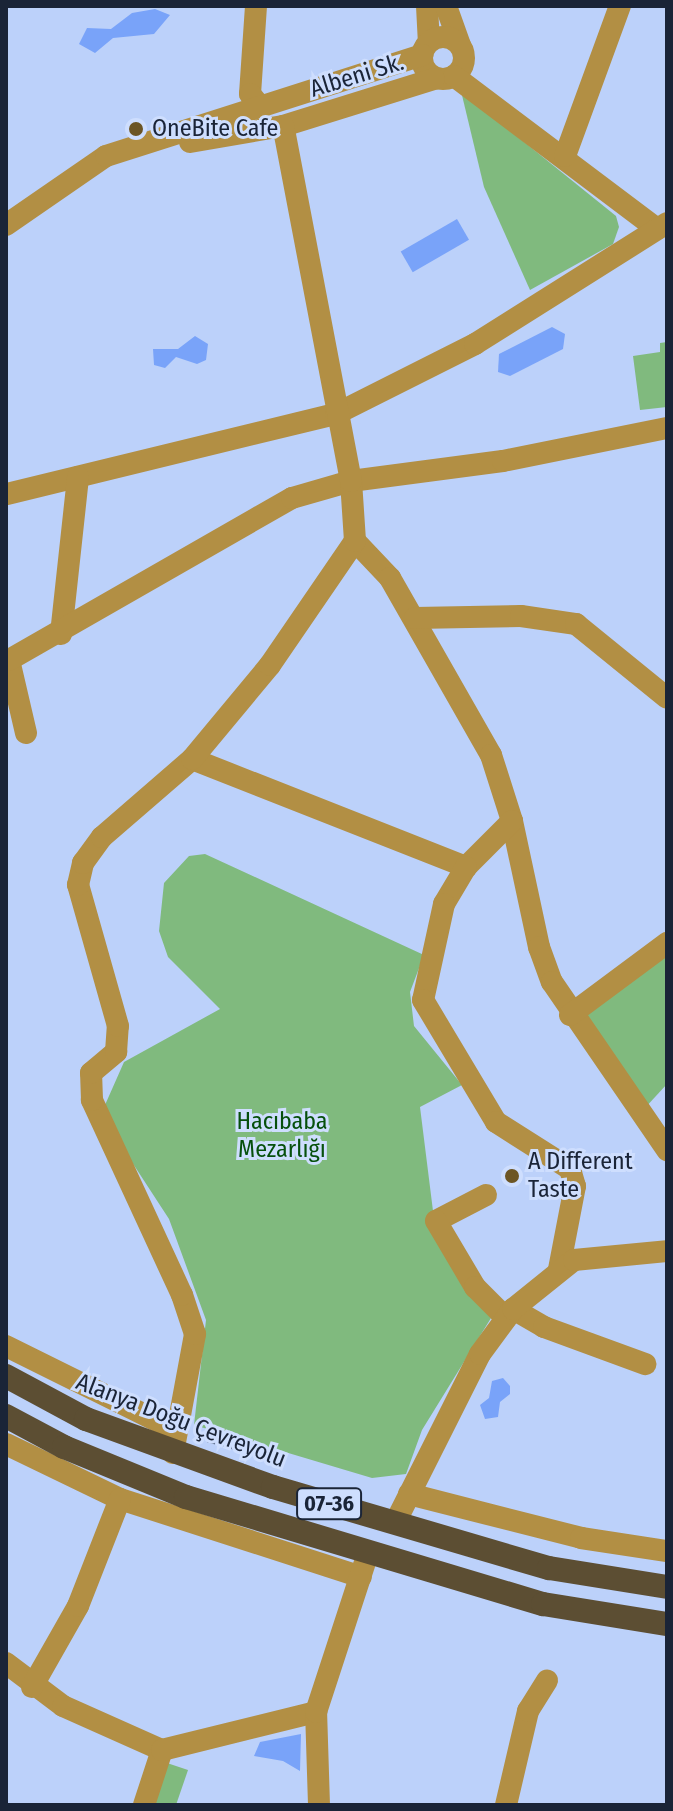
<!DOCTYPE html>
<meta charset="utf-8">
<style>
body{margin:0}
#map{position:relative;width:673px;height:1811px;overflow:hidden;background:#bcd1fa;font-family:"Fira Sans Condensed",sans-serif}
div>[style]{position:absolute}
.green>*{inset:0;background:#80ba7e}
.water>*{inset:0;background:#79a3f9;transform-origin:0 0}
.path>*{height:3px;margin-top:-1.5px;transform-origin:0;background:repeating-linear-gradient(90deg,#6b7b99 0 8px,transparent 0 12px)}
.minor>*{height:22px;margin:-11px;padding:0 11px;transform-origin:11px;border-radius:11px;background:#b28f44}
.minor>.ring{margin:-11px;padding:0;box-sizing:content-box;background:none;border:22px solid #b28f44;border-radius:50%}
.highway>*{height:24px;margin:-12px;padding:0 12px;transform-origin:12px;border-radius:12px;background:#5c4e33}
.dots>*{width:22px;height:22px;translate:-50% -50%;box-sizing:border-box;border:4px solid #cedefe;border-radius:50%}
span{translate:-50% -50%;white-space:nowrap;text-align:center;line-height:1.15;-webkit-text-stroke:6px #cedefe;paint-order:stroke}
.shield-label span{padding:2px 6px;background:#cedefe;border:2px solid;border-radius:6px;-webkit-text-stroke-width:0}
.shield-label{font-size:22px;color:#1a2437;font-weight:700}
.street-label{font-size:24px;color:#1a2437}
.poi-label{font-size:24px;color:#1a2437}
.left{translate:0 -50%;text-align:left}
.park-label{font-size:24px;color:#06500c}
.frame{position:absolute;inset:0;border:8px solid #1a2437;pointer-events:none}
</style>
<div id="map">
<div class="green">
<div style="clip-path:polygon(461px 91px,616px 216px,619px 227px,613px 244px,530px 290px,484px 187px)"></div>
<div style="clip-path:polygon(667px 342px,667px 407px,640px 410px,633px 356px,660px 352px,660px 343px)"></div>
<div style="clip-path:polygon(205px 854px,424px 955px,410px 992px,414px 1026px,462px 1085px,420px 1107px,435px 1227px,491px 1318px,422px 1430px,406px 1474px,372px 1478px,194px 1425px,206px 1320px,169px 1219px,111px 1130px,105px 1105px,124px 1062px,220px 1009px,168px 957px,159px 931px,164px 883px,189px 856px)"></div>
<div style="clip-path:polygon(667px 953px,667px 1084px,644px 1109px,578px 1016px)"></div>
<div style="clip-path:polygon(167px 1763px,188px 1770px,176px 1805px,152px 1805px)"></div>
</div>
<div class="water">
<div style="clip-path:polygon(155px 9px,170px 15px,154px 34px,113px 38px,95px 53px,79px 44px,87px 28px,111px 29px,132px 13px)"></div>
<div style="left:457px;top:219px;width:24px;height:65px;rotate:60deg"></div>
<div style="clip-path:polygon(552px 327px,565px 334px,563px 349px,510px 376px,498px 372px,499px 354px)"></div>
<div style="clip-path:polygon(195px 336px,208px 344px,206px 360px,197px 364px,176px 357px,165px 368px,154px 365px,153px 349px,178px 349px)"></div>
<div style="clip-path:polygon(503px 1378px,510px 1386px,510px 1394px,500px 1402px,498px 1417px,485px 1419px,480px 1405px,489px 1398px,492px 1381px)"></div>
<div style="clip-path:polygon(301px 1734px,300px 1771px,283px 1761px,254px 1756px,260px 1742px)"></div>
</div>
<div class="path">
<div style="left:196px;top:1437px;width:58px;rotate:15.9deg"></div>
</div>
<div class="minor">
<div style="left:256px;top:6px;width:88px;rotate:93.9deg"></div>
<div style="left:250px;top:94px;width:17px;rotate:50deg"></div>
<div style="left:427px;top:6px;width:36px;rotate:87deg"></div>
<div style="left:446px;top:6px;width:41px;rotate:70.3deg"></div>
<div class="ring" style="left:422px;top:37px;width:20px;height:20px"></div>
<div style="left:454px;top:76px;width:254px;rotate:37deg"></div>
<div style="left:190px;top:142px;width:94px;rotate:-9.8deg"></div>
<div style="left:283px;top:126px;width:158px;rotate:-17.3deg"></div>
<div style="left:565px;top:156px;width:160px;rotate:-69.9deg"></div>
<div style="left:6px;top:225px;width:121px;rotate:-34.6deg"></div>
<div style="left:106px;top:156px;width:332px;rotate:-17.7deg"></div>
<div style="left:7px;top:494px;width:339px;rotate:-13.7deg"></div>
<div style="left:336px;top:414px;width:156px;rotate:-26.7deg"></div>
<div style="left:475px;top:344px;width:227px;rotate:-32.2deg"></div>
<div style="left:355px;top:541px;width:51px;rotate:46.6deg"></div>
<div style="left:390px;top:578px;width:204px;rotate:60.3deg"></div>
<div style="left:491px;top:755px;width:69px;rotate:72.3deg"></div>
<div style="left:512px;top:821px;width:129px;rotate:77.9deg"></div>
<div style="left:539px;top:947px;width:37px;rotate:70deg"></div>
<div style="left:552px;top:982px;width:204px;rotate:55.6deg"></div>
<div style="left:415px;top:618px;width:106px;rotate:-1.1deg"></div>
<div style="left:521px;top:616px;width:56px;rotate:8.3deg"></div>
<div style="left:576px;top:624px;width:117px;rotate:39.1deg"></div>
<div style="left:61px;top:634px;width:158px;rotate:-83.8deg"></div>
<div style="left:26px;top:733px;width:75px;rotate:-103.1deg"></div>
<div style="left:9px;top:660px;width:326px;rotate:-29.8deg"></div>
<div style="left:292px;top:498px;width:61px;rotate:-16.1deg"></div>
<div style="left:351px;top:481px;width:153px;rotate:-7.5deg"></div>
<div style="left:503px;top:461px;width:167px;rotate:-11.4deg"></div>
<div style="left:192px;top:759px;width:295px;rotate:21.5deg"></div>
<div style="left:512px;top:821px;width:65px;rotate:135deg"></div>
<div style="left:466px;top:867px;width:43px;rotate:120.7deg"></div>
<div style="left:444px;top:904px;width:98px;rotate:102.3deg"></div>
<div style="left:423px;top:1000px;width:142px;rotate:59.1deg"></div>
<div style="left:496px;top:1122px;width:88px;rotate:32.4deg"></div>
<div style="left:570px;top:1169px;width:18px;rotate:74deg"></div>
<div style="left:575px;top:1186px;width:85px;rotate:100.9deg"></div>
<div style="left:570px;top:1015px;width:121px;rotate:-36.6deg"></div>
<div style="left:486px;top:1195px;width:56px;rotate:152.5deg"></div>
<div style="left:436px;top:1221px;width:77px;rotate:59.4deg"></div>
<div style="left:475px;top:1287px;width:44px;rotate:45deg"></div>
<div style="left:513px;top:1309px;width:36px;rotate:30deg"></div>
<div style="left:544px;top:1327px;width:108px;rotate:20.1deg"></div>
<div style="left:6px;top:1346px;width:191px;rotate:26.4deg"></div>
<div style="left:6px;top:1444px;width:127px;rotate:25.8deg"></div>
<div style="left:120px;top:1499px;width:253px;rotate:17.9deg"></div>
<div style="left:173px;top:1453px;width:121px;rotate:-79.5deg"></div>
<div style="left:195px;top:1334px;width:41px;rotate:-108.4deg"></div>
<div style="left:182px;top:1295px;width:215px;rotate:-114.8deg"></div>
<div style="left:92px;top:1100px;width:27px;rotate:-92deg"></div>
<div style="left:91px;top:1073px;width:33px;rotate:-40deg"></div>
<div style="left:116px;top:1052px;width:26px;rotate:-86deg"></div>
<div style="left:118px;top:1026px;width:147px;rotate:-105.8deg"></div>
<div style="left:78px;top:885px;width:23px;rotate:-77deg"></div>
<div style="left:83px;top:863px;width:32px;rotate:-54deg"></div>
<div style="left:102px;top:837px;width:119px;rotate:-40.9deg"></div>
<div style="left:192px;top:759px;width:122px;rotate:-50.3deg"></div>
<div style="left:270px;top:665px;width:150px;rotate:-55.6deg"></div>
<div style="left:355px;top:541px;width:60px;rotate:-93.8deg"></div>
<div style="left:351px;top:481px;width:361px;rotate:-100.8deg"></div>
<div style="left:409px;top:1494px;width:178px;rotate:14.3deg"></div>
<div style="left:581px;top:1538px;width:87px;rotate:8.6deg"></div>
<div style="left:395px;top:1523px;width:189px;rotate:-63.3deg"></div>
<div style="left:480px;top:1354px;width:56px;rotate:-53.7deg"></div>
<div style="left:513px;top:1309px;width:78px;rotate:-38.8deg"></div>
<div style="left:574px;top:1260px;width:93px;rotate:-5.5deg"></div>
<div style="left:6px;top:1663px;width:71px;rotate:37deg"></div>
<div style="left:63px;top:1706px;width:108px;rotate:24deg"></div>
<div style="left:32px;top:1687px;width:93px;rotate:-60.4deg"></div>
<div style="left:78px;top:1606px;width:115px;rotate:-68.6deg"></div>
<div style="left:144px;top:1805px;width:58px;rotate:-71.9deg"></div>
<div style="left:162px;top:1750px;width:159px;rotate:-13.9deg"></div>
<div style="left:319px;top:1805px;width:93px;rotate:-91.8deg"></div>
<div style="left:316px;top:1712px;width:158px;rotate:-71.9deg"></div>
<div style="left:506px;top:1805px;width:97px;rotate:-76.8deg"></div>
<div style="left:528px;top:1711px;width:36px;rotate:-58deg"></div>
</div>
<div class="highway">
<div style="left:6px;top:1376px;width:91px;rotate:28.3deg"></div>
<div style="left:86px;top:1419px;width:199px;rotate:20deg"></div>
<div style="left:273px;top:1487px;width:288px;rotate:16.4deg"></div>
<div style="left:549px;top:1568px;width:120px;rotate:9.1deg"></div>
<div style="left:6px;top:1416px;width:66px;rotate:28.1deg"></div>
<div style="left:64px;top:1447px;width:132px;rotate:22.3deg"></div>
<div style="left:186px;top:1497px;width:373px;rotate:16.7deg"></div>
<div style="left:543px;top:1604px;width:126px;rotate:9.2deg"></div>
</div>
<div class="dots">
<div style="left:136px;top:129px;background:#6c5524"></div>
<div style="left:512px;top:1176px;background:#6c5524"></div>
</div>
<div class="shield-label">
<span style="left:329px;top:1504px">07-36</span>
</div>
<div class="street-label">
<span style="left:357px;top:76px;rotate:-17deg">Albeni Sk.</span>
<span style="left:181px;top:1421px;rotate:21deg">Alanya Doğu Çevreyolu</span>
</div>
<div class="poi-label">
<span class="left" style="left:152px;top:129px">OneBite Cafe</span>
<span class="left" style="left:528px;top:1176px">A Different<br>Taste</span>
</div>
<div class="park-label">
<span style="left:282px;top:1136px">Hacıbaba<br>Mezarlığı</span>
</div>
<div class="frame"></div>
</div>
